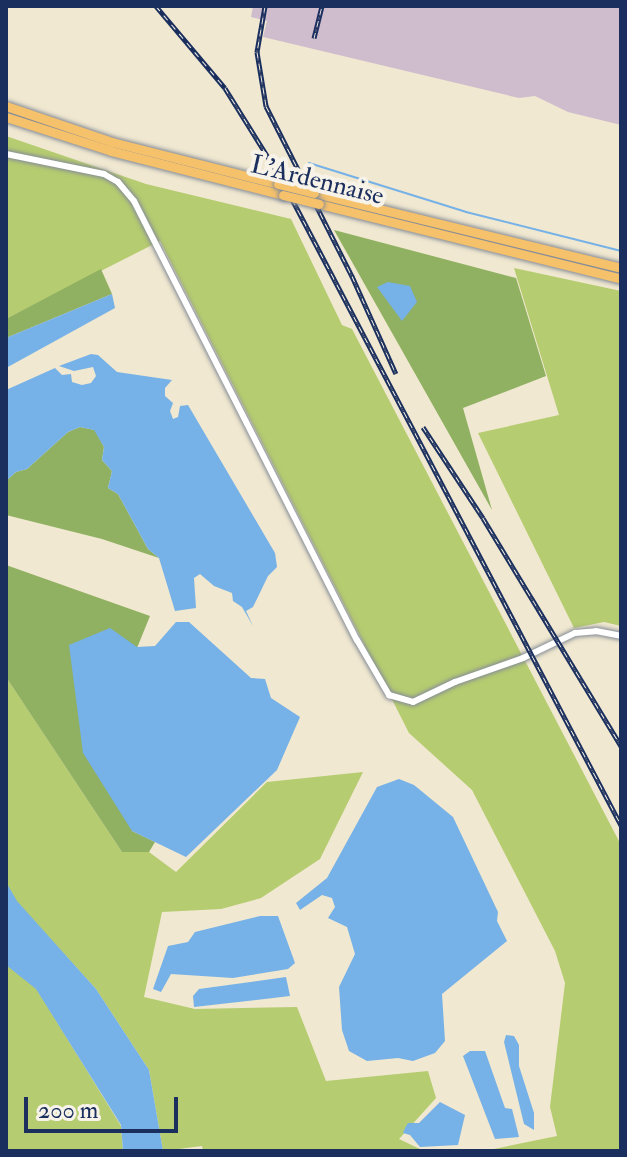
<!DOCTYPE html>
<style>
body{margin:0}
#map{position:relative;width:627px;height:1157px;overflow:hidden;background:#f0e8d0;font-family:"IM FELL Double Pica",serif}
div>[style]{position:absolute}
.industrial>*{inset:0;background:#cfbdce}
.green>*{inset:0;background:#b6cc70}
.forest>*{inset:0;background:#90b062}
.water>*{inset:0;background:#76b1e7}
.stream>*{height:2px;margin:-1px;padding:0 1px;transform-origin:1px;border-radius:1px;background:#76b1e7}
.roads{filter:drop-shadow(0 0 2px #868c97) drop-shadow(0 0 2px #868c97)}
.tertiary>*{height:6px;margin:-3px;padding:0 3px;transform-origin:3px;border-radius:3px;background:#fff}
.motorway>*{height:9px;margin:-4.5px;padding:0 4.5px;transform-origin:4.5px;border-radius:4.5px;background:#f5c16b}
.rail>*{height:5px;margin-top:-2.5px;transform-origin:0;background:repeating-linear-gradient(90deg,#f7f3e8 0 6px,#1b2f5e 0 12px);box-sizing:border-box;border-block:2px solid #1b2f5e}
.bridges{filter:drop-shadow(0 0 2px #868c97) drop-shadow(0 0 2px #868c97)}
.motorway-bridge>*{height:9px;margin:-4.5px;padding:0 4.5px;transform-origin:4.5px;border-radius:4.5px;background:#f5c16b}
span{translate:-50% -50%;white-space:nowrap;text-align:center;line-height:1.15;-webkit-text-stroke:8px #f7f3e8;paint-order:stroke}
.street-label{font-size:26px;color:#1b2f5e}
.frame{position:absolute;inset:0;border:8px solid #1b2f5e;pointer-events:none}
.scale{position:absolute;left:24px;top:1097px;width:154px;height:36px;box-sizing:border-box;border:4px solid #1b2f5e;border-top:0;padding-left:10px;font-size:24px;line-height:28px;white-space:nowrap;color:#1b2f5e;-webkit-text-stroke:6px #f7f3e8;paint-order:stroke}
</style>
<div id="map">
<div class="industrial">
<div style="clip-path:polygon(253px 6px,621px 6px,621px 125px,568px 112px,535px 96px,519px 98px,263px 37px,267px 21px,251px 17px)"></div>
</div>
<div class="green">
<div style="clip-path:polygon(6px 136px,146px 184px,291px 219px,342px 325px,352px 329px,621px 845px,621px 1151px,484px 1151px,557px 1136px,550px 1107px,565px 983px,555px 951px,472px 790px,409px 733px,160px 241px,6px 319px)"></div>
<div style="clip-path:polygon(514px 268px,621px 291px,621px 626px,604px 622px,574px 628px,478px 433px,559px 415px)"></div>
<div style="clip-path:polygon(6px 677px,122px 852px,149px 852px,176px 872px,267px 782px,363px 772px,320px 859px,261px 898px,221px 909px,162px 912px,144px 997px,195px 1009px,297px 1007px,326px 1081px,428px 1071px,436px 1098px,399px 1139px,424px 1151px,203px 1151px,202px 1146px,163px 1151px,149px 1070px,96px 989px,16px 901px,6px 882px)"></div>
<div style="clip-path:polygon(6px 964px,36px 988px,121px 1126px,123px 1151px,6px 1151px)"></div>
</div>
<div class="forest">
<div style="clip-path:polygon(334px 230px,516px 278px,546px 376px,463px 408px,492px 510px)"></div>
<div style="clip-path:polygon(101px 269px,112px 294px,6px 338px,6px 319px)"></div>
<div style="clip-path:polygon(80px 427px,95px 430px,104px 447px,102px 460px,112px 471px,108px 488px,118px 494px,148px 549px,159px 558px,102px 539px,6px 515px,6px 481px,16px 472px,27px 469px,68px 432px)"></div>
<div style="clip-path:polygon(6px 565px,150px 616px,137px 648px,132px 831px,155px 842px,149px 852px,122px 852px,6px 677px)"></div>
</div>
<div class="water">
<div style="clip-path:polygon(388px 282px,410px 286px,417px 302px,402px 321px,377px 287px)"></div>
<div style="clip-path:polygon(112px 294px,115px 308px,6px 368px,6px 338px)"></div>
<div style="clip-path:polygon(91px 354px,98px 355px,117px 372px,172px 380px,165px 388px,165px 396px,173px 403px,170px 411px,173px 419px,178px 417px,180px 406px,188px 405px,275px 553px,277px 567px,268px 576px,253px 607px,246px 611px,253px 626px,242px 607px,233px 601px,232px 593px,214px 586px,200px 574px,194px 578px,196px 608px,175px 611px,159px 558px,148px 549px,118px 494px,108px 488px,112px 471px,102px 460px,104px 447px,94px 430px,80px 427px,68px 432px,27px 469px,16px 472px,6px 481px,6px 390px,55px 368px,62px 375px,71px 374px,72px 382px,82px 385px,91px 383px,96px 376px,93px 367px,74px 371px,59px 366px)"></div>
<div style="clip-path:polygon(176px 622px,189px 622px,251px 678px,265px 679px,271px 698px,300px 717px,277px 770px,186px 857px,132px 831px,83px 753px,69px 645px,110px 628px,137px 647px,155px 646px)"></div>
<div style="clip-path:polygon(399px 779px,414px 785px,453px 817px,498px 912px,497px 921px,507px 941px,442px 994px,445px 1041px,435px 1053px,413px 1061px,398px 1058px,367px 1061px,349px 1051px,342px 1030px,339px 987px,355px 954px,347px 927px,328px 918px,335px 907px,332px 898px,322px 895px,300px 910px,296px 903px,327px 878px,377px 787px)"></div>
<div style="clip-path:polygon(6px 882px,17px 901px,96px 989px,149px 1070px,163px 1151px,123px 1151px,121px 1125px,36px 989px,6px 965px)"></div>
<div style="clip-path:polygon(260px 916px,278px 916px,295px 963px,288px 969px,233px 978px,171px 974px,161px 992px,153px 989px,168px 946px,188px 942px,195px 932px)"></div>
<div style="clip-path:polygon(286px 977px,290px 996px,194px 1007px,193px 996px,199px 989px)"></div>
<div style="clip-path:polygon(506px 1035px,514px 1036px,519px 1045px,519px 1066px,534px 1113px,534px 1130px,524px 1124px,504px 1042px)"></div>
<div style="clip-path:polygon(470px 1051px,485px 1051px,505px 1108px,512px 1109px,519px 1137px,495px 1139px,463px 1056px)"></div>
<div style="clip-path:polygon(440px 1102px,465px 1115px,458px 1145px,420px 1147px,410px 1135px,403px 1133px,405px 1128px,408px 1123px,419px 1123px)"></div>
</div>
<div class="stream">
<div style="left:309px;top:163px;width:164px;rotate:17.3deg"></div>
<div style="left:466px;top:212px;width:160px;rotate:14.1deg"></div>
</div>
<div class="roads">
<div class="tertiary">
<div style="left:6px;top:154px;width:100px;rotate:11.5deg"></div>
<div style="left:104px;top:174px;width:16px;rotate:30deg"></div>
<div style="left:118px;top:182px;width:25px;rotate:50deg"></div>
<div style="left:134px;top:201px;width:492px;rotate:63.1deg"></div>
<div style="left:357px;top:640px;width:64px;rotate:59.8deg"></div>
<div style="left:389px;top:695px;width:25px;rotate:16deg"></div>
<div style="left:413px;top:702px;width:47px;rotate:-25.5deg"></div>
<div style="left:455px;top:682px;width:72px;rotate:-19.4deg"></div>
<div style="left:523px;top:658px;width:58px;rotate:-25.7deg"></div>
<div style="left:575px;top:633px;width:21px;rotate:-5deg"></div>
<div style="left:596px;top:631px;width:25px;rotate:11deg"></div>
</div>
<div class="motorway">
<div style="left:6px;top:106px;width:112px;rotate:18.8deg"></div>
<div style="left:112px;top:142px;width:171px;rotate:14.2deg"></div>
<div style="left:6px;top:117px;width:110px;rotate:17.9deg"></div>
<div style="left:111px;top:151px;width:178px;rotate:14.3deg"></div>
<div style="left:314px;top:193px;width:316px;rotate:13.7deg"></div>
<div style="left:319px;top:204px;width:311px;rotate:13.9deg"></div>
</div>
</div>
<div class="rail">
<div style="left:156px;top:6px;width:107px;rotate:49.9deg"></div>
<div style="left:225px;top:88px;width:106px;rotate:58.1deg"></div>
<div style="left:281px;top:178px;width:731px;rotate:62.28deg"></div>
<div style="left:265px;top:6px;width:47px;rotate:99.9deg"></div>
<div style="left:257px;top:52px;width:55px;rotate:80.5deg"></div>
<div style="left:266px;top:106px;width:191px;rotate:63.2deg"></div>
<div style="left:352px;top:276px;width:107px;rotate:65.8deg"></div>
<div style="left:314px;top:38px;width:33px;rotate:-76deg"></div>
<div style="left:423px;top:427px;width:109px;rotate:56.6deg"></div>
<div style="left:483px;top:518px;width:267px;rotate:58.8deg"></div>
</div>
<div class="bridges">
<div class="motorway-bridge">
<div style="left:278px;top:184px;width:37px;rotate:14deg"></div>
<div style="left:283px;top:195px;width:37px;rotate:14deg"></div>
</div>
</div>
<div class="street-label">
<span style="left:317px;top:181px;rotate:14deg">L'Ardennaise</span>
</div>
<div class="frame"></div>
<div class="scale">200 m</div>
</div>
